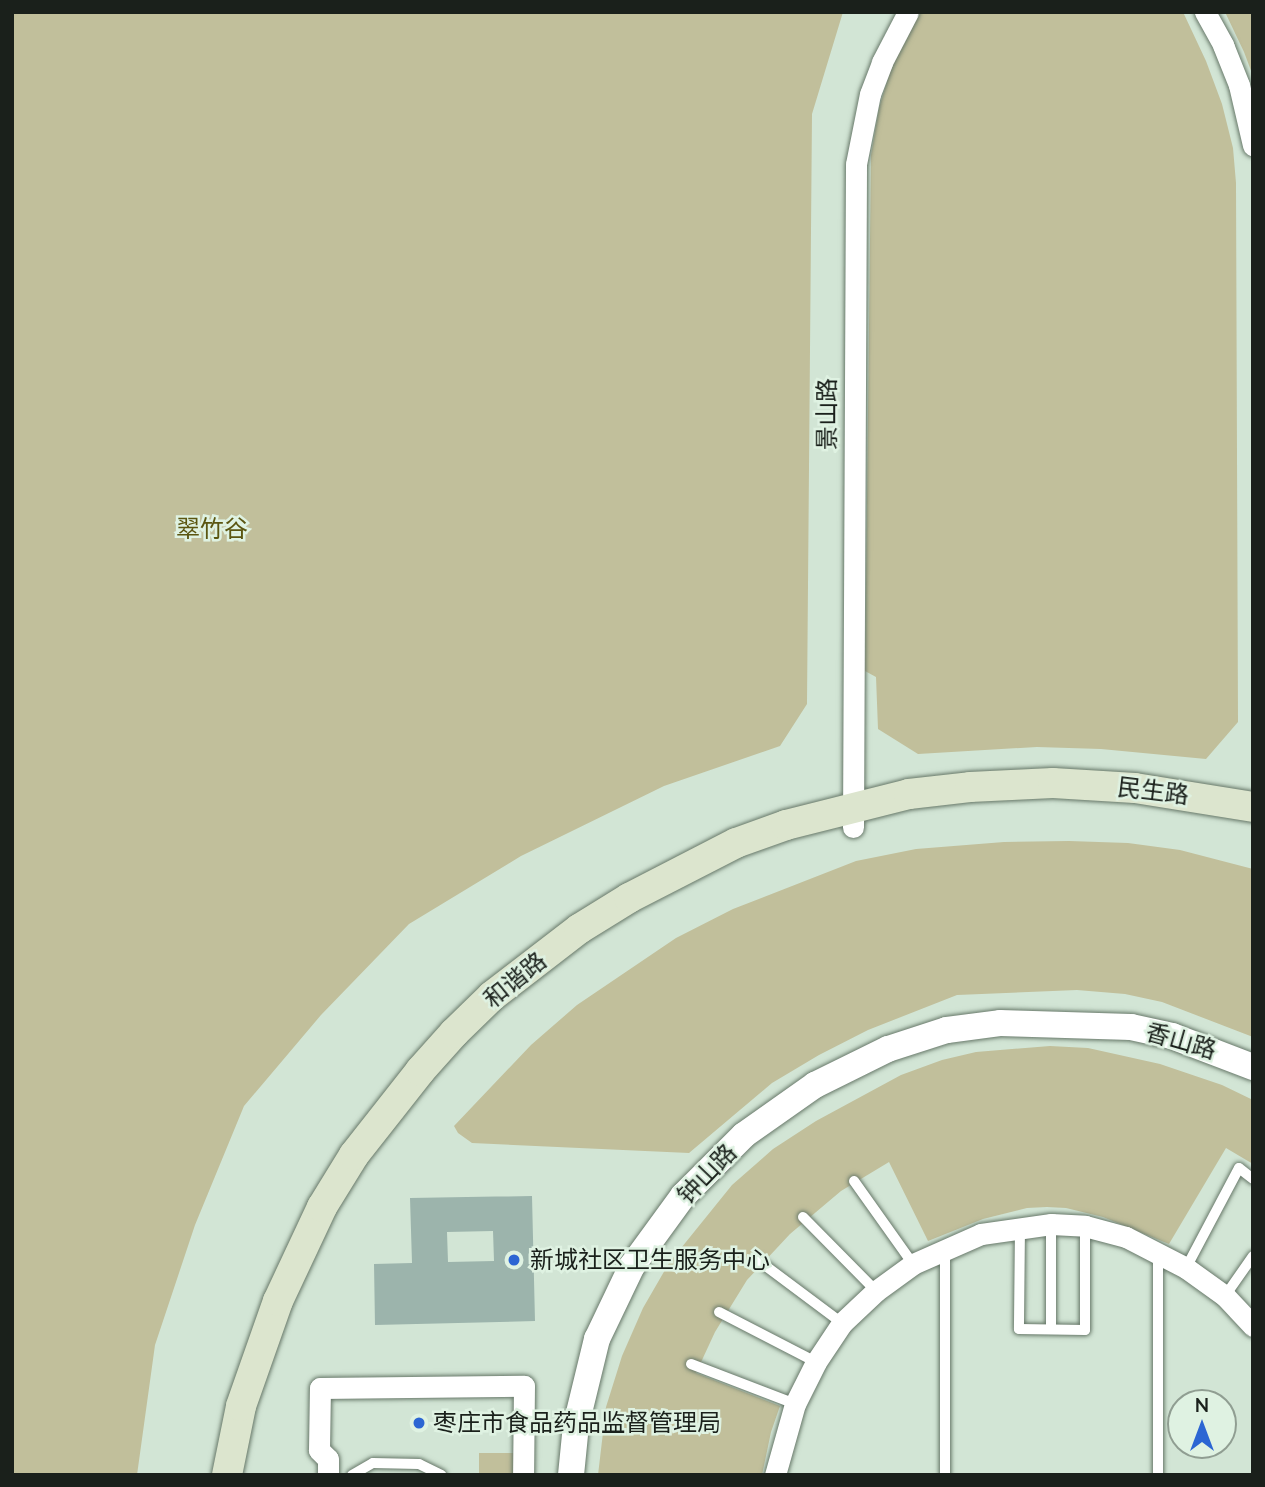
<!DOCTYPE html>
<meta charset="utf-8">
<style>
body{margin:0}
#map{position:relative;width:1265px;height:1487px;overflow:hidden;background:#d2e5d5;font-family:Mulish,"Noto Sans SC",sans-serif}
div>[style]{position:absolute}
.green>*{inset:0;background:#c1bf9b;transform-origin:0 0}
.building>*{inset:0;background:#9cb4ac}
.roads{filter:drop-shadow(0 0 2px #677869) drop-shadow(0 0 2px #677869)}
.service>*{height:10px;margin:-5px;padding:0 5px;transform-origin:5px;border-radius:5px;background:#fff}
.minor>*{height:21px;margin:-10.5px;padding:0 10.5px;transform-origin:10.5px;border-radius:10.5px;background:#fff}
.tertiary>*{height:26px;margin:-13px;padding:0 13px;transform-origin:13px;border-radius:13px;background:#fff}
.secondary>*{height:30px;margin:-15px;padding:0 15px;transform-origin:15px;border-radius:15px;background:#dce5ce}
.dots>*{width:19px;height:19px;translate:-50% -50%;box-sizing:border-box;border:4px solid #dff2e2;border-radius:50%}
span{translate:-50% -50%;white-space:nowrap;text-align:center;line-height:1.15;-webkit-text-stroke:5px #dff2e2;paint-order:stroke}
.street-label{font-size:24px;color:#1a201b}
.park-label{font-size:24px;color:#5b5611}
.poi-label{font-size:24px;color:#1a201b}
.left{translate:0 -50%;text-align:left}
.frame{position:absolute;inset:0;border:14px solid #1a201b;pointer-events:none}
.north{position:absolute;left:1167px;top:1389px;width:70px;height:70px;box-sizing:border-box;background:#dff2e2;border:2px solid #909e92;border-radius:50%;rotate:0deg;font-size:19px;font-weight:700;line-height:28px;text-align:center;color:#1a201b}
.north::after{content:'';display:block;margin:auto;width:24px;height:32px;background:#2c66d3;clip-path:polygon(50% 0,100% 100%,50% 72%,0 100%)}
</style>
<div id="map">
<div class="green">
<div style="clip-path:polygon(12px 12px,843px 12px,812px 114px,807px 704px,780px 746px,664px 786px,521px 856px,409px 924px,321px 1015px,244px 1106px,195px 1225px,155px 1345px,137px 1475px,12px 1475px)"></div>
<div style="clip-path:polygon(921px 12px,1183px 12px,1206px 61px,1222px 104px,1233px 148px,1236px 183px,1238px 722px,1206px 759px,1101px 749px,1037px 747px,918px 754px,878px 729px,876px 677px,865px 671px,871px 155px,879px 108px,893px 62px)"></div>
<div style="clip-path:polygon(1225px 12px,1253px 12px,1253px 76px,1244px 52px)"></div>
<div style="clip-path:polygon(1069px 841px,1128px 843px,1180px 850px,1253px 869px,1253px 1037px,1162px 1002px,1125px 994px,1077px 990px,957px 995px,868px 1030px,819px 1055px,772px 1083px,689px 1153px,472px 1143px,458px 1133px,454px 1126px,531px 1045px,577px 1005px,676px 938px,733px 909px,856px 861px,916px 849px,1004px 842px)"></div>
<div style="clip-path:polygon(1050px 1046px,1088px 1048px,1160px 1064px,1222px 1085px,1253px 1100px,1253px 1164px,1226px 1148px,1169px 1244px,1103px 1217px,1066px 1208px,1047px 1207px,1027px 1208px,983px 1219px,928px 1241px,889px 1162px,841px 1191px,790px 1234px,747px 1280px,715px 1332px,696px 1373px,780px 1406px,771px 1432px,762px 1475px,598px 1475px,606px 1407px,622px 1356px,643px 1308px,669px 1263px,732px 1185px,773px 1149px,816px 1121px,901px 1075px,942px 1060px,976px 1052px)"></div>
<div style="left:479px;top:1453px;width:37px;height:22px"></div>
</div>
<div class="building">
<div style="clip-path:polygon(evenodd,532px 1196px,535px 1321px,375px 1325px,374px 1264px,412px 1263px,410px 1198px,532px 1196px,493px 1231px,494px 1261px,448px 1262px,447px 1232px,493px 1231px)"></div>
</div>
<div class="roads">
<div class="service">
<div style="left:854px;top:1181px;width:102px;rotate:54.6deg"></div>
<div style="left:803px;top:1217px;width:104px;rotate:45.4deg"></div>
<div style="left:1020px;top:1227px;width:102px;rotate:90.6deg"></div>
<div style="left:1019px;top:1329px;width:66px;rotate:0.9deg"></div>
<div style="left:1085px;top:1330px;width:104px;rotate:-90deg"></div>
<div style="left:945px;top:1247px;width:228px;rotate:90deg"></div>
<div style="left:1158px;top:1254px;width:221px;rotate:90deg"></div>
<div style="left:759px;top:1261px;width:104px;rotate:36.8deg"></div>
<div style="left:1186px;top:1268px;width:113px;rotate:-62.1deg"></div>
<div style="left:1239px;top:1168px;width:18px;rotate:38deg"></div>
<div style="left:1225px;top:1296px;width:49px;rotate:-55deg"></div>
<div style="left:719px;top:1312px;width:109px;rotate:27.3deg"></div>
<div style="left:1051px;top:1329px;width:105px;rotate:-90deg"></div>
<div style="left:691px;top:1364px;width:111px;rotate:21deg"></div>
<div style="left:352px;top:1475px;width:24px;rotate:-30deg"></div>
<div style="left:373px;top:1463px;width:46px;rotate:1.2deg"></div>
<div style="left:419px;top:1464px;width:25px;rotate:26deg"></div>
</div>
<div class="minor">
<div style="left:1205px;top:12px;width:38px;rotate:61deg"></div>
<div style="left:1223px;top:45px;width:43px;rotate:68.2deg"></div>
<div style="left:1239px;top:85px;width:62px;rotate:76.9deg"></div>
<div style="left:853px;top:827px;width:663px;rotate:-89.74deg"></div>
<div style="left:856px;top:164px;width:71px;rotate:-78.7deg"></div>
<div style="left:870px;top:94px;width:34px;rotate:-69deg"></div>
<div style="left:882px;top:62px;width:56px;rotate:-62.5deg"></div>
<div style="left:328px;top:1475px;width:16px;rotate:-90deg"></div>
<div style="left:328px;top:1459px;width:13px;rotate:-135deg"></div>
<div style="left:319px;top:1450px;width:62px;rotate:-89.1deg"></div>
<div style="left:320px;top:1388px;width:204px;rotate:-0.6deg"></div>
<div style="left:524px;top:1386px;width:89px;rotate:90.6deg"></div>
<div style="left:775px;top:1475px;width:74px;rotate:-74.3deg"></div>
<div style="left:795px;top:1404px;width:47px;rotate:-63.4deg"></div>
<div style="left:816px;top:1362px;width:47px;rotate:-56.3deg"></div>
<div style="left:842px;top:1323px;width:47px;rotate:-43.3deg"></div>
<div style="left:876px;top:1291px;width:46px;rotate:-36.1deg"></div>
<div style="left:913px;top:1264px;width:74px;rotate:-23.8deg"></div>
<div style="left:981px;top:1234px;width:71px;rotate:-8.1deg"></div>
<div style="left:1051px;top:1224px;width:34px;rotate:3deg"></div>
<div style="left:1085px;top:1226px;width:42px;rotate:15deg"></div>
<div style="left:1126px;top:1237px;width:68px;rotate:27.3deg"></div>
<div style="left:1186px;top:1268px;width:48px;rotate:35.7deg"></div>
<div style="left:1225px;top:1296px;width:41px;rotate:47deg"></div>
</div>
<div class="tertiary">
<div style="left:571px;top:1475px;width:50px;rotate:-84.3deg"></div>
<div style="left:576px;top:1425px;width:89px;rotate:-76.3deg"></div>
<div style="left:597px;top:1339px;width:81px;rotate:-64.4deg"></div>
<div style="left:632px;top:1266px;width:87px;rotate:-53.9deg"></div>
<div style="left:683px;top:1196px;width:86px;rotate:-45deg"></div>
<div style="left:744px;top:1135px;width:87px;rotate:-35.2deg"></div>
<div style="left:815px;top:1085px;width:81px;rotate:-26.3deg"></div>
<div style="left:888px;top:1049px;width:62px;rotate:-17.9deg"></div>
<div style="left:947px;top:1030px;width:53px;rotate:-7.5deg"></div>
<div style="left:1000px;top:1023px;width:131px;rotate:1.7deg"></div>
<div style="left:1131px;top:1027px;width:42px;rotate:12.4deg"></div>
<div style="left:1172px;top:1036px;width:87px;rotate:20.9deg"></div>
</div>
<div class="secondary">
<div style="left:227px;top:1475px;width:70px;rotate:-78.5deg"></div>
<div style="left:241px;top:1406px;width:111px;rotate:-70.6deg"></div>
<div style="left:278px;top:1301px;width:104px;rotate:-64.9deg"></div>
<div style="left:322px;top:1207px;width:61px;rotate:-58.4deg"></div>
<div style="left:354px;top:1155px;width:107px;rotate:-51.8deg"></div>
<div style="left:420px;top:1071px;width:51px;rotate:-48.2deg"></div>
<div style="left:454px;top:1033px;width:53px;rotate:-44.2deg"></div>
<div style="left:492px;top:996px;width:110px;rotate:-37.6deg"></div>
<div style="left:579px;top:929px;width:59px;rotate:-31.8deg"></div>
<div style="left:629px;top:898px;width:120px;rotate:-27.2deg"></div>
<div style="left:736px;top:843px;width:53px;rotate:-19.8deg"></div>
<div style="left:786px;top:825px;width:127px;rotate:-14.1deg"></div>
<div style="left:909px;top:794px;width:61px;rotate:-6.5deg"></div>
<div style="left:970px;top:787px;width:83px;rotate:-2.8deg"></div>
<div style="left:1053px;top:783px;width:82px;rotate:3.5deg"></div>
<div style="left:1135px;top:788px;width:120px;rotate:9.1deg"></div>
</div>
</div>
<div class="dots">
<div style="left:514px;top:1260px;background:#2c66d3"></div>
<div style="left:419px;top:1423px;background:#2c66d3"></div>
</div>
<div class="street-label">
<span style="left:827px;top:414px;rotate:-90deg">景山路</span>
<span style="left:1153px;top:791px;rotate:7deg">民生路</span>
<span style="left:515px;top:980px;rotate:-39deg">和谐路</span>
<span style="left:1181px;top:1041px;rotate:16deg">香山路</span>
<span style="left:707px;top:1174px;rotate:-46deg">钟山路</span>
</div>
<div class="park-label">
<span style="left:212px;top:529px">翠竹谷</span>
</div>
<div class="poi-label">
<span class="left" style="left:530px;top:1260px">新城社区卫生服务中心</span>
<span class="left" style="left:433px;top:1423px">枣庄市食品药品监督管理局</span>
</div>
<div class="frame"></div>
<div class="north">N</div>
</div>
